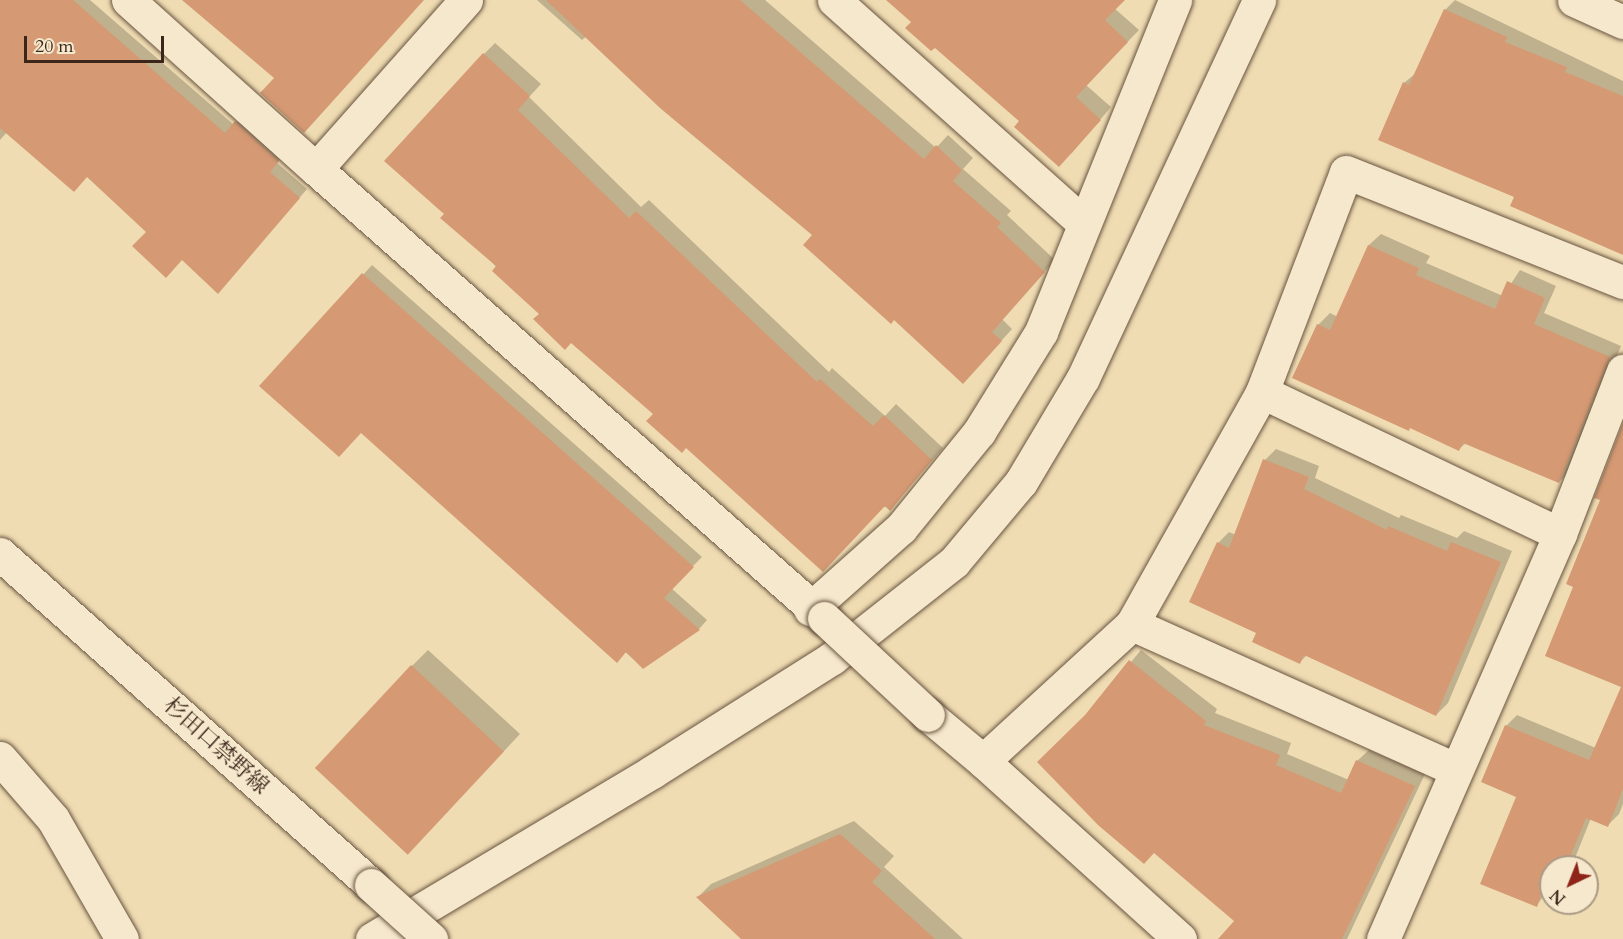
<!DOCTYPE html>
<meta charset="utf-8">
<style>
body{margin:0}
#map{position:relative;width:1623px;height:939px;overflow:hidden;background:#efdcb2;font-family:Cardo,"Noto Serif JP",serif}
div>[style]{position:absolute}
.shadow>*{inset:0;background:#0003}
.building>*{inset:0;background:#d59a74;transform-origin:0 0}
.roads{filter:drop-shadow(0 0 2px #695440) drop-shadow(0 0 2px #695440)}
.minor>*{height:33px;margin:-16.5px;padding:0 16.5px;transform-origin:16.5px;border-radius:16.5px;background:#f5e8cd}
.tertiary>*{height:33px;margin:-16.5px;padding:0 16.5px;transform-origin:16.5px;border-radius:16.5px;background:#f5e8cd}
.secondary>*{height:33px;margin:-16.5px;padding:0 16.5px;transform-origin:16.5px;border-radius:16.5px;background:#f5e8cd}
.bridges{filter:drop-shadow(0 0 2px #695440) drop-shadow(0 0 2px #695440)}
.minor-bridge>*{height:33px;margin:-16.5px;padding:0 16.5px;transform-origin:16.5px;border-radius:16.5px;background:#f5e8cd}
.secondary-bridge>*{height:33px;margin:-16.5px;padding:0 16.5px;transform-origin:16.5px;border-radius:16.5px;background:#f5e8cd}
span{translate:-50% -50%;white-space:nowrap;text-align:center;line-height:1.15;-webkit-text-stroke:6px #f5e8cd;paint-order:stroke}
.street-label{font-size:22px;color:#3c261a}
.north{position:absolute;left:1539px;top:855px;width:60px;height:60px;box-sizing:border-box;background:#f5e8cd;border:2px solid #ab9a85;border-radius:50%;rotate:223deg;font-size:16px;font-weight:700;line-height:24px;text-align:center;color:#3c261a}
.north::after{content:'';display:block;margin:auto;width:21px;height:27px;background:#8f2418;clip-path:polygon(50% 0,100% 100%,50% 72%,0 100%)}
.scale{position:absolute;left:24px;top:36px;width:140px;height:27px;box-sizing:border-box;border:3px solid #3c261a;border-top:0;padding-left:8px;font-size:18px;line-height:21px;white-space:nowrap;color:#3c261a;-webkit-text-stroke:4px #f5e8cd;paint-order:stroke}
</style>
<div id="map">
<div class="shadow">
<div style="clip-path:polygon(0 0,90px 0,234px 125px,244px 115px,286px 153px,277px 163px,307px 189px,225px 284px,182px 259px,87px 176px,7px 132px,0 140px)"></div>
<div style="clip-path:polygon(537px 0,765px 0,936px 148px,948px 135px,973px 158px,963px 169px,1011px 211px,1007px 215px,1055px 260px,1002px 319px,1012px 329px,974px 371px,587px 36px,582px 40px)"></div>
<div style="clip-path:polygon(888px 0,1105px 0,1139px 30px,1086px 85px,1111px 107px,1071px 154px,1021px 120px)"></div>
<div style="clip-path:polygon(1455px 0,1623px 81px,1623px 253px,1404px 83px,1416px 73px,1445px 10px)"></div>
<div style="clip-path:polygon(495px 43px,541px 84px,529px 97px,641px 207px,649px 200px,829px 372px,832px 368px,885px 416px,896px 404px,943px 448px,890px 509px,655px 413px,541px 314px,446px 214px,484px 54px)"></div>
<div style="clip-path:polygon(1381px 234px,1430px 256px,1426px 263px,1503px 296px,1520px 270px,1556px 286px,1544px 313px,1621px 346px,1571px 470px,1559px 482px,1466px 443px,1459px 449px,1294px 377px,1318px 325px,1330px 313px,1338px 317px,1369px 245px)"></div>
<div style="clip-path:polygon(372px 265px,702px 557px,671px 588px,707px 620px,699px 629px,643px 667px,362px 432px,261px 386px)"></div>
<div style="clip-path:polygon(1276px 449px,1319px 466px,1315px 478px,1399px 518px,1401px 515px,1457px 538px,1464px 531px,1512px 551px,1448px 703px,1436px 715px,1307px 655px,1300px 662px,1218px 543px,1229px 532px,1236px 535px,1265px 460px)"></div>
<div style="clip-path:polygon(428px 650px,520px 734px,409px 852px,412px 666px)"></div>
<div style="clip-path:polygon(1141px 650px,1217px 709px,1215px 713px,1291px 743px,1287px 754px,1349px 780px,1357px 761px,1369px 750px,1425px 774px,1347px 939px,1230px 939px,1236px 921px,1087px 715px)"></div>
<div style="clip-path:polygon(1623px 687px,1623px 804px,1619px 814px,1608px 825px,1591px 818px,1575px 858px,1566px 867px,1551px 867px,1551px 886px,1537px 905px,1506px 726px,1517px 715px,1596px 748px)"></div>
<div style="clip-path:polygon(854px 821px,894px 856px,884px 867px,963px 939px,744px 939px,698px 897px,711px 884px)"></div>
</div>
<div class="building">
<div style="clip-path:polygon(0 0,73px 0,225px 133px,235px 121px,279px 161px,270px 172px,300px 198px,218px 294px,182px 260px,166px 278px,132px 246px,146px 232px,87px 177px,74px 192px,0 128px)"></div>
<div style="clip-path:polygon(182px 0,424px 0,304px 133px,260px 93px,274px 78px)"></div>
<div style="clip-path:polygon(546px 0,740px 0,924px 159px,936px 145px,962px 170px,953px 181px,1001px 223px,997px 227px,1045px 272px,992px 332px,1002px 341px,963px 384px,894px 320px,891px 324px,803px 245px,812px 235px,660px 108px)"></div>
<div style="clip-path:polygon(886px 0,1125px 0,1105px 20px,1128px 42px,1076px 97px,1101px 120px,1059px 167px,1014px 127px,1019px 121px,935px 48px,931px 51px,905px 28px,911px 22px)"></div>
<div style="clip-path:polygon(1444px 9px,1507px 37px,1505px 42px,1567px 67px,1565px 72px,1623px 96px,1623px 255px,1510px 206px,1514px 197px,1378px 140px,1403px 82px,1409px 85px)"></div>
<div style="clip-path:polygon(483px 53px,530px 96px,518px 110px,629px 218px,636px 211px,817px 382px,820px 379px,873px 426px,884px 415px,932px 460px,890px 511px,885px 506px,823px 572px,686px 448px,682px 453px,646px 421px,653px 414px,571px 343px,565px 350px,533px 319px,539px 314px,492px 271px,496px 266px,440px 218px,444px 214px,384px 161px)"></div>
<div style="clip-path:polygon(1368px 245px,1419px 268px,1416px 275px,1495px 309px,1507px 281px,1545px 298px,1534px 324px,1610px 357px,1559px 483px,1463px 443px,1459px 451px,1410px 428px,1409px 431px,1292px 378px,1317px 324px,1330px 330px)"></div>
<div style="clip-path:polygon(362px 273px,694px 567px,664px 598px,700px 630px,643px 669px,626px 652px,617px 663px,361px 433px,339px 457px,259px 386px)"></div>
<div style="clip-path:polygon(1623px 423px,1623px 789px,1608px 827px,1586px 818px,1566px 867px,1551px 867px,1537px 907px,1480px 884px,1516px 797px,1481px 782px,1505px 725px,1589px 760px,1621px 687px,1545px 656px,1573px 587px,1566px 584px,1600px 500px,1594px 498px)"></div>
<div style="clip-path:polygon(1263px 459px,1309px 477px,1304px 489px,1387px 530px,1388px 526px,1447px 551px,1451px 542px,1501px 562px,1436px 716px,1304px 655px,1300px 664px,1252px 642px,1256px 633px,1189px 602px,1217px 542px,1229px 548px)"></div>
<div style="clip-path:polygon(1129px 660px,1206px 721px,1204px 725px,1280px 755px,1276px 765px,1341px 793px,1356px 760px,1415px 786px,1342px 939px,1218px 939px,1234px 921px,1154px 853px,1144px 864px,1098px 825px,1037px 762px,1085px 715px)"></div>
<div style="left:411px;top:665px;width:127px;height:141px;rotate:43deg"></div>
<div style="clip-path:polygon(840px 834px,882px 871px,872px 882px,935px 939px,741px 939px,696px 897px)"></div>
</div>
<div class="roads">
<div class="minor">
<div style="left:128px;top:0;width:253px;rotate:42deg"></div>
<div style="left:316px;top:169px;width:226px;rotate:-48.4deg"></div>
<div style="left:834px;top:0;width:334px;rotate:41.8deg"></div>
<div style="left:1574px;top:0;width:54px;rotate:24.2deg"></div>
<div style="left:316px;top:169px;width:678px;rotate:41.47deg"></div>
<div style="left:1262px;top:392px;width:330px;rotate:25.5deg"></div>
<div style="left:810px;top:609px;width:122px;rotate:-41.7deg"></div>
<div style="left:901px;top:528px;width:124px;rotate:-50.9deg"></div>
<div style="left:979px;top:432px;width:118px;rotate:-58.2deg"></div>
<div style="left:1041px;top:332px;width:358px;rotate:-68deg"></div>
<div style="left:1132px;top:624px;width:354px;rotate:24.2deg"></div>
<div style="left:928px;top:715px;width:72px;rotate:39.9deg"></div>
<div style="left:0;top:758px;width:81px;rotate:49deg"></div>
<div style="left:53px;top:819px;width:138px;rotate:60.1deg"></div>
<div style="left:1180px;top:939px;width:266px;rotate:-137.9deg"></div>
<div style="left:983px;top:761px;width:202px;rotate:-42.6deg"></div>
<div style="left:1132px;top:624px;width:266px;rotate:-60.7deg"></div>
<div style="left:1262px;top:392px;width:235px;rotate:-69.1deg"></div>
<div style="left:1346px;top:172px;width:298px;rotate:21.7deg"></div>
<div style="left:1383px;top:939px;width:442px;rotate:-66.4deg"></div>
<div style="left:1560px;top:534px;width:175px;rotate:-68.9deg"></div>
</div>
<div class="tertiary">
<div style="left:372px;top:939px;width:326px;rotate:-30.8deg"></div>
<div style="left:652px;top:772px;width:213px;rotate:-32.3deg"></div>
<div style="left:832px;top:658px;width:155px;rotate:-38.2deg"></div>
<div style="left:954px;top:562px;width:104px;rotate:-50.1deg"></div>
<div style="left:1021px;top:482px;width:121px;rotate:-59.2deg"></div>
<div style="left:1083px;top:378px;width:417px;rotate:-65deg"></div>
</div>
<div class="secondary">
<div style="left:0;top:554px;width:497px;rotate:41.7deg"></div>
</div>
</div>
<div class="bridges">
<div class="minor-bridge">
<div style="left:824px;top:618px;width:142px;rotate:43deg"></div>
</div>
<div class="secondary-bridge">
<div style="left:371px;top:885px;width:81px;rotate:42deg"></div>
</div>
</div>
<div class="street-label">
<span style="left:216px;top:746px;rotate:42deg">杉田口禁野線</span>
</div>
<div class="north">N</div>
<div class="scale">20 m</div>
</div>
